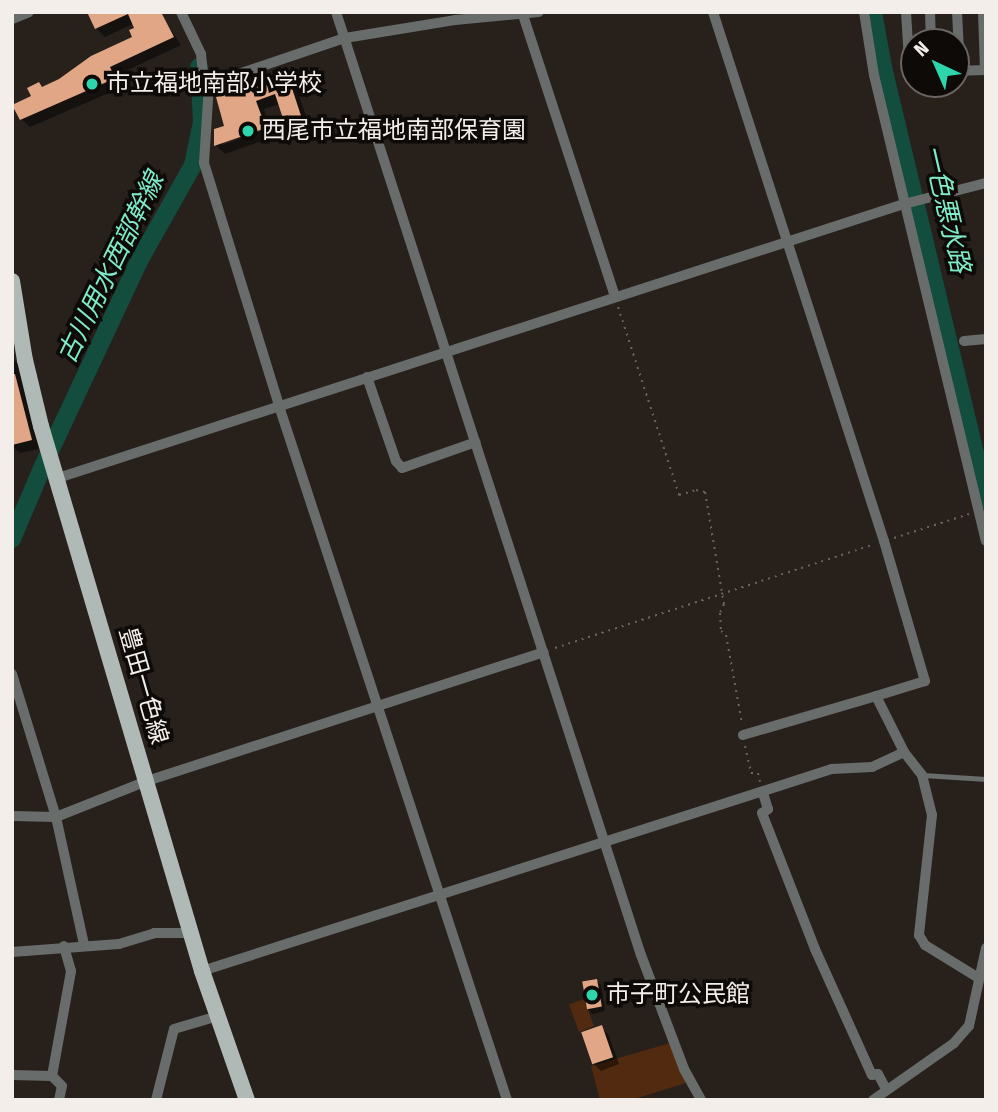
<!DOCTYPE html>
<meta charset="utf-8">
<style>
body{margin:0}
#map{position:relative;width:998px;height:1112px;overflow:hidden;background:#27201b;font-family:"Fira Sans Condensed","Noto Sans JP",sans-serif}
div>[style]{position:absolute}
.green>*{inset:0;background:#522a10;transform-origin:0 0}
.shadow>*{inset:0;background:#0007}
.river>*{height:18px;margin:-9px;padding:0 9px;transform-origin:9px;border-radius:9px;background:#124d3e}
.building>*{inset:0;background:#e0a685;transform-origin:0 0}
.path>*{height:2px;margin-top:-1px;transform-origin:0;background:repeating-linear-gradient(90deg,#6a635f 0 2px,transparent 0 7px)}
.lane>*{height:5px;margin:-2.5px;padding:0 2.5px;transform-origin:2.5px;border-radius:2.5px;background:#686c6b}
.street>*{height:10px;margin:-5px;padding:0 5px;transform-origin:5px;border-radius:5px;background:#686c6b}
.primary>*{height:16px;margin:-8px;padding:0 8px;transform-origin:8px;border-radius:8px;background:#afb9b5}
.dots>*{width:19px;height:19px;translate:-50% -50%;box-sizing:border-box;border:4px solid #0e0a08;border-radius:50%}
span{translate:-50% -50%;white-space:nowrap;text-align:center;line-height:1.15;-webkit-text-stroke:7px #0e0a08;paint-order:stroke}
.poi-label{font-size:24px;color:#f4eeeb}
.left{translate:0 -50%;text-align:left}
.street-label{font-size:24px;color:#f4eeeb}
.water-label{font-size:26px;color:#7febc9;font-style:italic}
.frame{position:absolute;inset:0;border:14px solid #f4eeeb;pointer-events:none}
.north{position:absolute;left:900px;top:28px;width:70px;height:70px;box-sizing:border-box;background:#0e0a08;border:2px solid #6a6563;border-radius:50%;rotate:316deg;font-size:19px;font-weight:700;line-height:28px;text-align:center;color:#f4eeeb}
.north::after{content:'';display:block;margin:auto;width:24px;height:32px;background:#2cd5ab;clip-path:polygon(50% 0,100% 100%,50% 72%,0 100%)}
</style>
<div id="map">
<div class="green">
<div style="left:584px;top:999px;width:29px;height:16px;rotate:70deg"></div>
<div style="clip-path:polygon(670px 1043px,686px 1083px,631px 1100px,600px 1100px,591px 1066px)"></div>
</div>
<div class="shadow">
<div style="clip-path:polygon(89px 12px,137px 12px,141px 20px,105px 37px,96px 28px)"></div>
<div style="clip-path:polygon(162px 16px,181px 45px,117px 75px,122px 85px,118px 89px,30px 127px,21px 119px,33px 97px,43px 88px,134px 37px)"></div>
<div style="clip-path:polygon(286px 75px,295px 83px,313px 137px,299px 142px,290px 133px,280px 104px,264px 109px,269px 125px,222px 141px,222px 145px,270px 128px,273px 137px,225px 154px,216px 145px,226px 127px)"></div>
<div style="clip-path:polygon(12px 358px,17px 363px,39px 449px,20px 453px,12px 446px)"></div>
<div style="clip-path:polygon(597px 981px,601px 985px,605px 1011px,592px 1014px,588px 1009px)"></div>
<div style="clip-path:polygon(601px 1027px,608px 1034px,619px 1064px,601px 1071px,594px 1064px)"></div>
</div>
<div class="river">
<div style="left:873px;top:12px;width:56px;rotate:79.7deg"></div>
<div style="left:883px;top:67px;width:445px;rotate:76.6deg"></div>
<div style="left:12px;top:539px;width:79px;rotate:-67deg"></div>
<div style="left:43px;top:466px;width:226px;rotate:-64.9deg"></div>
<div style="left:139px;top:261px;width:110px;rotate:-60.6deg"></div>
<div style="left:193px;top:165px;width:44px;rotate:-78.2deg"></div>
<div style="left:202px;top:122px;width:55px;rotate:-93.1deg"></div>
</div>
<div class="building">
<div style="clip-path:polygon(87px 12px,161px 12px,174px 37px,110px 67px,114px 76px,109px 81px,20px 120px,12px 105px,31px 96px,27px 88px,39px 82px,42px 87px,59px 79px,91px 56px,132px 37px,129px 30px,134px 28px,128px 14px,95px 29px)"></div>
<div style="clip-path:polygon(287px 73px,305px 128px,288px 134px,275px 94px,256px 101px,266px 128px,214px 146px,214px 129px,224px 126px,216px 97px)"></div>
<div style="clip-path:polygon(12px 374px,15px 374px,32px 440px,12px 445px)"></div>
<div style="left:597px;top:979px;width:28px;height:15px;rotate:80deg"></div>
<div style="left:602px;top:1025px;width:34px;height:22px;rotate:71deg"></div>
</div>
<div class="path">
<div style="left:618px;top:307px;width:198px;rotate:72deg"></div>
<div style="left:679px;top:495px;width:18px;rotate:-16deg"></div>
<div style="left:696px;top:490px;width:9px;rotate:13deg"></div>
<div style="left:705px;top:492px;width:114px;rotate:80.4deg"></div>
<div style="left:724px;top:604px;width:10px;rotate:114deg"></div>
<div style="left:720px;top:613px;width:18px;rotate:87deg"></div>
<div style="left:721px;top:631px;width:6px;rotate:39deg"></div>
<div style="left:726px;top:635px;width:89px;rotate:79.7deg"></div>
<div style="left:894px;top:538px;width:79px;rotate:-17.7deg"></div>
<div style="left:555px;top:648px;width:333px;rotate:-18deg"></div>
<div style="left:745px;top:746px;width:28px;rotate:77deg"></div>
<div style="left:751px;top:773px;width:7px"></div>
<div style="left:758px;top:773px;width:9px;rotate:77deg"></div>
</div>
<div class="lane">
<div style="left:923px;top:775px;width:63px;rotate:3.6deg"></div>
</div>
<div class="street">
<div style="left:181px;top:12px;width:47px;rotate:64.5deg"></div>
<div style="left:201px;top:54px;width:30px;rotate:84deg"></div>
<div style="left:336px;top:12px;width:991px;rotate:72.08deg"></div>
<div style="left:641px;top:955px;width:122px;rotate:69.3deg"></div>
<div style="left:684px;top:1069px;width:35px;rotate:61deg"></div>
<div style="left:713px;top:12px;width:556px;rotate:72.09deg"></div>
<div style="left:884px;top:541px;width:146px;rotate:73.7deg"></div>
<div style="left:925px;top:681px;width:51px;rotate:163deg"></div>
<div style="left:876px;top:696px;width:63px;rotate:63.4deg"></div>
<div style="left:864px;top:12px;width:64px;rotate:81deg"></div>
<div style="left:874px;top:75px;width:479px;rotate:76.5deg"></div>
<div style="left:906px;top:12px;width:63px;rotate:86.4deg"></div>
<div style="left:910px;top:75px;width:4px"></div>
<div style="left:930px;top:12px;width:30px;rotate:88deg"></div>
<div style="left:957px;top:12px;width:59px;rotate:87.1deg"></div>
<div style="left:523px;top:15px;width:297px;rotate:71.9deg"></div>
<div style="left:12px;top:19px;width:18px;rotate:-22deg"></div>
<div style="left:956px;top:71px;width:29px;rotate:-2deg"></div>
<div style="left:985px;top:70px;width:58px;rotate:-92deg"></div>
<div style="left:209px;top:84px;width:79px;rotate:93.6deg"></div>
<div style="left:204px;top:163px;width:254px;rotate:72.8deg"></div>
<div style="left:279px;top:406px;width:730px;rotate:71.81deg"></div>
<div style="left:193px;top:85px;width:16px;rotate:-4deg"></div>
<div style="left:209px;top:84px;width:144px;rotate:-18.7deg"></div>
<div style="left:345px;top:38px;width:111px;rotate:-9.3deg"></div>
<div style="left:455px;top:20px;width:84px;rotate:-5.4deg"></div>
<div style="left:964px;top:341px;width:22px;rotate:-5deg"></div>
<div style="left:367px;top:377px;width:89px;rotate:71deg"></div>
<div style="left:396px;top:461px;width:9px;rotate:49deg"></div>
<div style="left:402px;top:468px;width:78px;rotate:-19.4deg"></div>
<div style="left:58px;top:478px;width:889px;rotate:-17.95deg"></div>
<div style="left:904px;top:204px;width:85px;rotate:-14.4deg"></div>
<div style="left:12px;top:674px;width:150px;rotate:72.9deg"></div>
<div style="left:56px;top:817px;width:130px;rotate:77.6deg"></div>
<div style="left:743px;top:735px;width:139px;rotate:-16.3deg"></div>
<div style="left:763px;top:793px;width:17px;rotate:73deg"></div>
<div style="left:768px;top:809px;width:7px;rotate:146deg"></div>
<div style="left:762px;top:813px;width:146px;rotate:68.7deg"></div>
<div style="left:815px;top:949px;width:138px;rotate:65.7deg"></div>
<div style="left:872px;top:1075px;width:6px;rotate:-9deg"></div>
<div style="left:878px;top:1074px;width:17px;rotate:62deg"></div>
<div style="left:12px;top:816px;width:44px;rotate:1.3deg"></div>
<div style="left:56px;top:817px;width:98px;rotate:-21.6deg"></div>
<div style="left:147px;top:781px;width:417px;rotate:-18deg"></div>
<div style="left:12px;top:952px;width:107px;rotate:-4.3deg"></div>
<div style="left:119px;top:944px;width:37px;rotate:-17deg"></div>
<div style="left:154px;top:933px;width:38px"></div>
<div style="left:202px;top:971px;width:662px;rotate:-17.78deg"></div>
<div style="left:832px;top:769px;width:40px;rotate:-2.9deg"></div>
<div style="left:872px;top:767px;width:35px;rotate:-25deg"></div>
<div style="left:904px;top:752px;width:29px;rotate:52deg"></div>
<div style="left:922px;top:775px;width:41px;rotate:76deg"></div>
<div style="left:932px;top:815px;width:121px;rotate:96.2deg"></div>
<div style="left:919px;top:935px;width:12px;rotate:59deg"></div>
<div style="left:925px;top:945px;width:61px;rotate:31.6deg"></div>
<div style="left:12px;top:1075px;width:40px;rotate:1.4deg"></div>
<div style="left:59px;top:1100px;width:14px;rotate:-78deg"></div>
<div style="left:62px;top:1086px;width:14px;rotate:-135deg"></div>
<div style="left:52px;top:1076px;width:107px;rotate:-79.7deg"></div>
<div style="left:71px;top:971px;width:26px;rotate:-106deg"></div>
<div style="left:156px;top:1100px;width:73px;rotate:-75.8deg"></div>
<div style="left:174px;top:1029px;width:46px;rotate:-16.5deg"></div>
<div style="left:873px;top:1100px;width:99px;rotate:-35.1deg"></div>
<div style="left:954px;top:1043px;width:23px;rotate:-49deg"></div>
<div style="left:969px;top:1026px;width:80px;rotate:-77.7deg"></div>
</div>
<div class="primary">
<div style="left:12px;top:281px;width:80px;rotate:80.7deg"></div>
<div style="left:25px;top:360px;width:68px;rotate:76.4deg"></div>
<div style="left:41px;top:426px;width:568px;rotate:73.54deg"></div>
<div style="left:202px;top:971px;width:137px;rotate:70.8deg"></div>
</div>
<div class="dots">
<div style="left:92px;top:84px;background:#2cd5ab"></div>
<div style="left:248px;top:131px;background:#2cd5ab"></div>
<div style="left:592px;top:995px;background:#2cd5ab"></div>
</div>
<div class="poi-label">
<span class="left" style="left:106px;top:84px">市立福地南部小学校</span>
<span class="left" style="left:262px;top:131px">西尾市立福地南部保育園</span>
<span class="left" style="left:606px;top:995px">市子町公民館</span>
</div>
<div class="street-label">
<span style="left:143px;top:686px;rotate:74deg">豊田一色線</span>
</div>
<div class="water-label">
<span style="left:946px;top:209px;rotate:77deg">一色悪水路</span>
<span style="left:111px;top:268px;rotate:-64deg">古川用水西部幹線</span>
</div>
<div class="frame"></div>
<div class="north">N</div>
</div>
